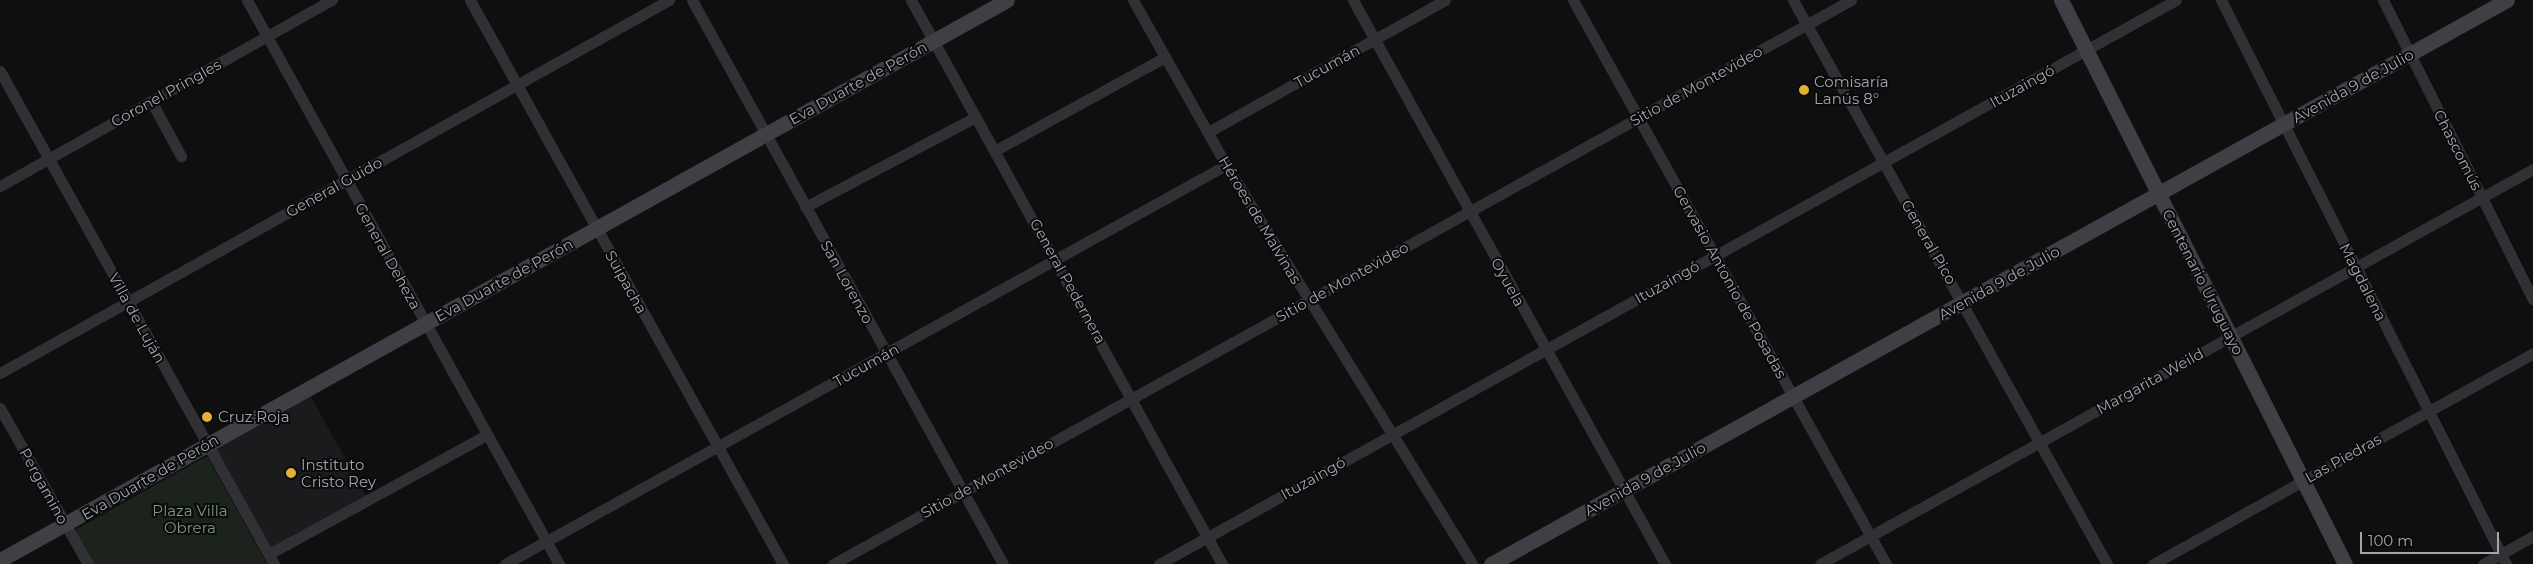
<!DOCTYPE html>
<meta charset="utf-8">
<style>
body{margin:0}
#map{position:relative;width:2533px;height:564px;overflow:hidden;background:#0f0f10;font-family:Montserrat,sans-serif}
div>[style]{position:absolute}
.built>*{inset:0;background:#1b1b1d;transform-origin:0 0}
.green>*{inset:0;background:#1c231d}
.street>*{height:11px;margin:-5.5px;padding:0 5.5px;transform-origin:5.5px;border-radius:5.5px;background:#313135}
.secondary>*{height:15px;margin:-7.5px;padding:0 7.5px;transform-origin:7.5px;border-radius:7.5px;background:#3f4045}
.dots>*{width:14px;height:14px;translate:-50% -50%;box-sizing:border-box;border:2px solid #0a0a0b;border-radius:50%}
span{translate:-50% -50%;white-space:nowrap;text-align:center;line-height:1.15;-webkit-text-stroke:4px #0a0a0b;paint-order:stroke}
.street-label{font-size:15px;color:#a1a5b0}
.poi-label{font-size:15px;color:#a1a5b0}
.left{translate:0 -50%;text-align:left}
.park-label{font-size:15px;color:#799a7d}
.scale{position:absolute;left:2360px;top:532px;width:139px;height:22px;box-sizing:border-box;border:2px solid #a1a5b0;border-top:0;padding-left:6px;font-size:15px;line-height:18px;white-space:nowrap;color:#a1a5b0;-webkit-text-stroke:4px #0a0a0b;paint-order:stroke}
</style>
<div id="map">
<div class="built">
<div style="left:310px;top:395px;width:116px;height:110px;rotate:61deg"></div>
</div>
<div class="green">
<div style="clip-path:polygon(207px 456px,267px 564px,94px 564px,75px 530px)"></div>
</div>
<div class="street">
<div style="left:247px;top:0;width:645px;rotate:61.05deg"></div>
<div style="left:470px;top:0;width:645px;rotate:60.97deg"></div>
<div style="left:692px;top:0;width:644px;rotate:61.13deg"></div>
<div style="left:911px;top:0;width:644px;rotate:61.13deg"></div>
<div style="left:1133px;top:0;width:189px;rotate:60.6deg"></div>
<div style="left:1226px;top:165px;width:469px;rotate:58.3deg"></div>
<div style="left:1353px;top:0;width:645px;rotate:61.05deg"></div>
<div style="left:1573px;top:0;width:645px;rotate:60.97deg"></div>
<div style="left:1793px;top:0;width:646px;rotate:60.89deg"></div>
<div style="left:2221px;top:0;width:632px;rotate:63.19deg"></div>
<div style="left:2383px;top:0;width:335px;rotate:63.4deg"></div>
<div style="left:0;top:71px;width:564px;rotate:60.94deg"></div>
<div style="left:151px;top:101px;width:63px;rotate:61.4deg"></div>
<div style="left:1208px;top:132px;width:271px;rotate:-29.1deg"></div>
<div style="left:996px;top:150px;width:193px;rotate:-28.8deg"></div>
<div style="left:0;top:186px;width:381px;rotate:-29.3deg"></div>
<div style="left:805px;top:207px;width:193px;rotate:-27.8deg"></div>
<div style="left:0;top:373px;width:766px;rotate:-29.14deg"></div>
<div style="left:0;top:408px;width:179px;rotate:60.6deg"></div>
<div style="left:269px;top:554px;width:247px;rotate:-28.7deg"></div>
<div style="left:505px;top:564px;width:824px;rotate:-28.96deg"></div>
<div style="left:833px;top:564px;width:1164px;rotate:-28.99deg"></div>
<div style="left:1159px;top:564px;width:1163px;rotate:-29.01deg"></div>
<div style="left:1820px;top:564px;width:815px;rotate:-28.99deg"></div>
<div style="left:2153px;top:564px;width:435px;rotate:-29deg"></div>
<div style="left:2483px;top:564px;width:57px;rotate:-29.2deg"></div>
</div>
<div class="secondary">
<div style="left:2061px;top:0;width:631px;rotate:63.27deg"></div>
<div style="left:0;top:560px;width:1152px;rotate:-29.08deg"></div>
<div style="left:1491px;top:564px;width:1162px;rotate:-29.04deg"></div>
</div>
<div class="dots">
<div style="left:1804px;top:90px;background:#e3b235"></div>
<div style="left:207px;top:417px;background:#e3b235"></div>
<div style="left:291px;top:473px;background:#e3b235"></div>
</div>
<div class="street-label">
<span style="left:1327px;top:66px;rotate:-29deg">Tucumán</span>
<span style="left:858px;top:83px;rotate:-29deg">Eva Duarte de Perón</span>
<span style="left:1696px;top:86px;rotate:-29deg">Sitio de Montevideo</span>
<span style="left:2022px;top:86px;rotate:-29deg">Ituzaingó</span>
<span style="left:2353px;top:86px;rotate:-29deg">Avenida 9 de Julio</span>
<span style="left:166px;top:93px;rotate:-29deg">Coronel Pringles</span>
<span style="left:2458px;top:150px;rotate:63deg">Chascomús</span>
<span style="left:334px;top:187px;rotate:-29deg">General Guido</span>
<span style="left:1260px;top:220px;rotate:59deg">Héroes de Malvinas</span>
<span style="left:1929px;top:242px;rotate:60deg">General Pico</span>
<span style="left:388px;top:256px;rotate:61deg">General Deheza</span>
<span style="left:504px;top:280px;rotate:-29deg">Eva Duarte de Perón</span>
<span style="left:1068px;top:281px;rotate:61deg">General Pedernera</span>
<span style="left:626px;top:282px;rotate:61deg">Suipacha</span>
<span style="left:847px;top:282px;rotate:61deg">San Lorenzo</span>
<span style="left:1342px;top:282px;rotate:-29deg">Sitio de Montevideo</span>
<span style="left:1508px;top:282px;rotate:61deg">Oyuela</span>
<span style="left:1667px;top:282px;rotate:-29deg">Ituzaingó</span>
<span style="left:1730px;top:282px;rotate:61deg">Gervasio Antonio de Posadas</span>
<span style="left:2203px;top:282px;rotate:63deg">Centenario Uruguayo</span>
<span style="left:2363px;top:282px;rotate:63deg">Magdalena</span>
<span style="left:1999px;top:283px;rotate:-29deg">Avenida 9 de Julio</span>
<span style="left:137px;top:318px;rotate:61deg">Villa de Luján</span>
<span style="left:866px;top:365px;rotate:-29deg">Tucumán</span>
<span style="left:2150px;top:381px;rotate:-29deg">Margarita Weild</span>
<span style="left:2343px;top:458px;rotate:-29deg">Las Piedras</span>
<span style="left:150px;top:477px;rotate:-30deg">Eva Duarte de Perón</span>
<span style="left:987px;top:478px;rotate:-29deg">Sitio de Montevideo</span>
<span style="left:1313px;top:478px;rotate:-29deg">Ituzaingó</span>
<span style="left:1645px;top:479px;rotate:-29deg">Avenida 9 de Julio</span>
<span style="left:44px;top:486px;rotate:61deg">Pergamino</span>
</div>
<div class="poi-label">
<span class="left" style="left:1814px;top:90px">Comisaría<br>Lanús 8°</span>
<span class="left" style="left:218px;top:417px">Cruz Roja</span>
<span class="left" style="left:301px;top:473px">Instituto<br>Cristo Rey</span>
</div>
<div class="park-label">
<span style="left:190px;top:519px">Plaza Villa<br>Obrera</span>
</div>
<div class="scale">100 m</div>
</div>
